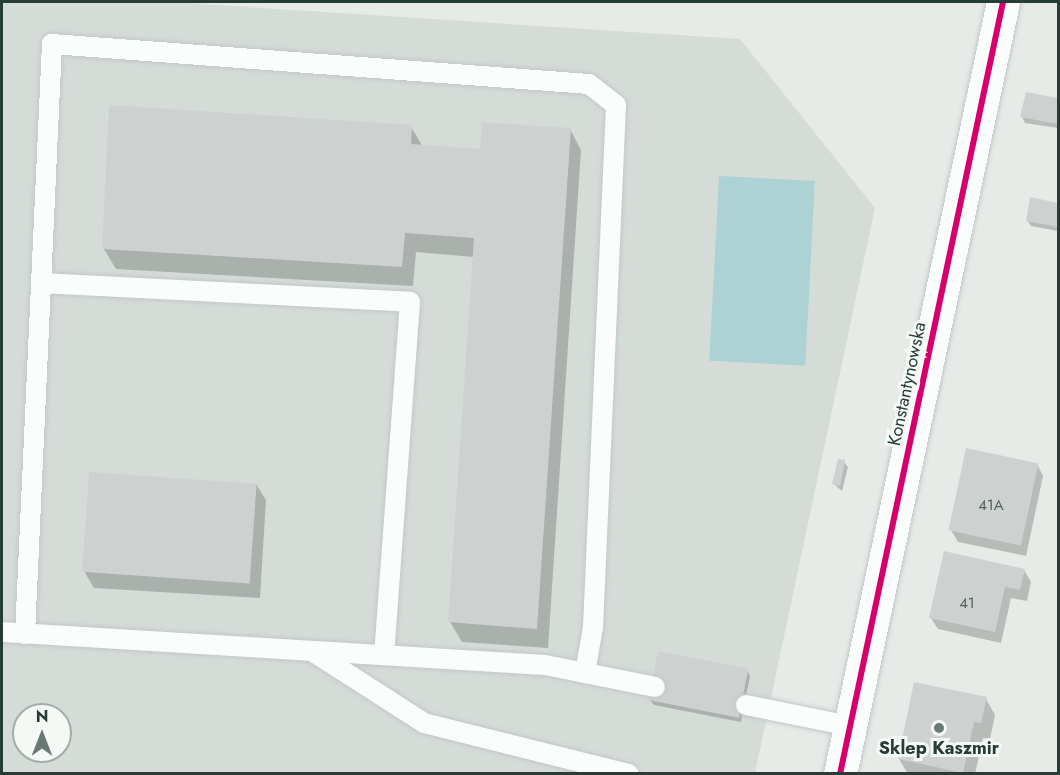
<!DOCTYPE html>
<style>
body{margin:0}
#map{position:relative;width:1060px;height:775px;overflow:hidden;background:#e6ebe8;font-family:Jost,sans-serif}
div>[style]{position:absolute}
.built>*{inset:0;background:#d5dcd8}
.water>*{inset:0;background:#acd2d4;transform-origin:0 0}
.shadow>*{inset:0;background:#0003}
.building>*{inset:0;background:#cdd2d0;transform-origin:0 0}
.roads{filter:drop-shadow(0 0 2px #c3c8c5) drop-shadow(0 0 2px #c3c8c5)}
.service>*{height:20px;margin:-10px;padding:0 10px;transform-origin:10px;border-radius:10px;background:#fbfcfc}
.tertiary>*{height:33px;margin:-16.5px;padding:0 16.5px;transform-origin:16.5px;border-radius:16.5px;background:#fbfcfc}
.cycleway>*{height:6px;margin:-3px;padding:0 3px;transform-origin:3px;border-radius:3px;background:#d6006c}
.dots>*{width:16px;height:16px;translate:-50% -50%;box-sizing:border-box;border:3px solid #f5f9f6;border-radius:50%}
span{translate:-50% -50%;white-space:nowrap;text-align:center;line-height:1.15;-webkit-text-stroke:6px #f5f9f6;paint-order:stroke}
.number-label{font-size:15px;color:#50625c}
.number-label span{-webkit-text-stroke-width:0}
.street-label{font-size:18px;color:#263c34}
.poi-label{font-size:18px;color:#263c34;font-weight:700}
.frame{position:absolute;inset:0;border:3px solid #263c34;pointer-events:none}
.north{position:absolute;left:12px;top:703px;width:60px;height:60px;box-sizing:border-box;background:#f5f9f6;border:2px solid #a2ada8;border-radius:50%;rotate:0deg;font-size:16px;font-weight:700;line-height:24px;text-align:center;color:#263c34}
.north::after{content:'';display:block;margin:auto;width:21px;height:27px;background:#697973;clip-path:polygon(50% 0,100% 100%,50% 72%,0 100%)}
</style>
<div id="map">
<div class="built">
<div style="clip-path:polygon(evenodd,2px 2px,171px 2px,740px 39px,875px 208px,755px 773px,2px 774px,2px 2px,24px 715px,60px 715px,60px 751px,24px 751px,24px 715px)"></div>
</div>
<div class="water">
<div style="left:719px;top:176px;width:96px;height:185px;rotate:3deg"></div>
</div>
<div class="shadow">
<div style="clip-path:polygon(1027px 93px,1058px 100px,1058px 128px,1025px 123px,1022px 117px)"></div>
<div style="clip-path:polygon(411px 127px,423px 147px,482px 151px,570px 129px,581px 150px,548px 648px,462px 642px,450px 622px,474px 257px,416px 252px,413px 286px,116px 269px,104px 249px)"></div>
<div style="clip-path:polygon(1032px 199px,1058px 204px,1058px 231px,1031px 226px,1027px 220px)"></div>
<div style="clip-path:polygon(844px 462px,848px 467px,842px 491px,834px 484px)"></div>
<div style="clip-path:polygon(1037px 464px,1043px 476px,1026px 556px,958px 542px,951px 530px)"></div>
<div style="clip-path:polygon(256px 484px,266px 500px,260px 598px,94px 588px,84px 571px)"></div>
<div style="clip-path:polygon(1024px 570px,1031px 582px,1027px 601px,1011px 598px,1001px 643px,938px 629px,931px 618px)"></div>
<div style="clip-path:polygon(747px 670px,750px 676px,741px 722px,654px 705px,650px 700px)"></div>
<div style="clip-path:polygon(986px 699px,995px 715px,990px 739px,983px 738px,975px 774px,908px 774px,899px 759px)"></div>
</div>
<div class="building">
<div style="clip-path:polygon(1026px 92px,1058px 98px,1058px 124px,1020px 117px)"></div>
<div style="clip-path:polygon(109px 105px,412px 125px,411px 144px,480px 149px,482px 122px,571px 128px,537px 629px,448px 622px,474px 238px,405px 233px,402px 267px,102px 249px)"></div>
<div style="clip-path:polygon(1030px 197px,1058px 203px,1058px 227px,1026px 221px)"></div>
<div style="left:966px;top:448px;width:74px;height:84px;rotate:12deg"></div>
<div style="clip-path:polygon(838px 459px,845px 460px,840px 486px,832px 484px)"></div>
<div style="left:89px;top:472px;width:168px;height:100px;rotate:4deg"></div>
<div style="clip-path:polygon(944px 551px,1025px 569px,1020px 590px,1005px 587px,995px 632px,929px 618px)"></div>
<div style="left:658px;top:651px;width:92px;height:50px;rotate:11deg"></div>
<div style="clip-path:polygon(914px 682px,987px 697px,981px 723px,974px 722px,963px 773px,898px 759px)"></div>
</div>
<div class="roads">
<div class="service">
<div style="left:41px;top:283px;width:369px;rotate:2.9deg"></div>
<div style="left:410px;top:302px;width:354px;rotate:94.2deg"></div>
<div style="left:2px;top:632px;width:311px;rotate:3.5deg"></div>
<div style="left:312px;top:651px;width:133px;rotate:32.7deg"></div>
<div style="left:424px;top:723px;width:211px;rotate:14deg"></div>
<div style="left:25px;top:634px;width:591px;rotate:-87.38deg"></div>
<div style="left:52px;top:44px;width:538px;rotate:4.26deg"></div>
<div style="left:589px;top:84px;width:34px;rotate:38deg"></div>
<div style="left:616px;top:105px;width:523px;rotate:92.52deg"></div>
<div style="left:593px;top:627px;width:47px;rotate:99.9deg"></div>
<div style="left:315px;top:651px;width:230px;rotate:3.5deg"></div>
<div style="left:545px;top:665px;width:112px;rotate:11.3deg"></div>
<div style="left:746px;top:705px;width:106px;rotate:11.4deg"></div>
</div>
<div class="tertiary">
<div style="left:840px;top:774px;width:789px;rotate:-78.08deg"></div>
</div>
</div>
<div class="cycleway">
<div style="left:840px;top:774px;width:789px;rotate:-78.08deg"></div>
</div>
<div class="dots">
<div style="left:939px;top:728px;background:#697973"></div>
</div>
<div class="number-label">
<span style="left:991px;top:506px">41A</span>
<span style="left:967px;top:604px">41</span>
</div>
<div class="street-label">
<span style="left:907px;top:384px;rotate:-78deg">Konstantynowska</span>
</div>
<div class="poi-label">
<span style="left:939px;top:748px">Sklep Kaszmir</span>
</div>
<div class="frame"></div>
<div class="north">N</div>
</div>
